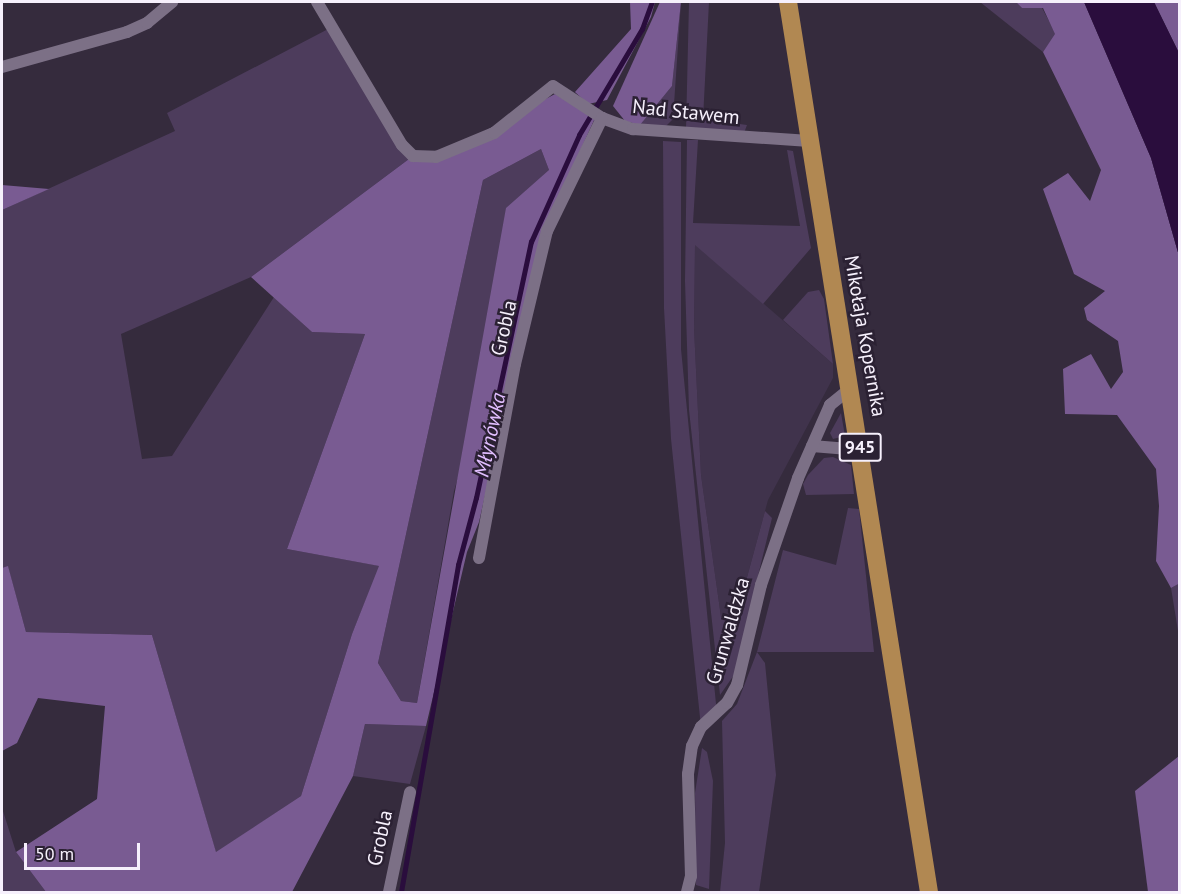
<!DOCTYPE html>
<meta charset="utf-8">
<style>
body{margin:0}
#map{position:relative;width:1181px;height:894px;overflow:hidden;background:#352b3d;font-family:"PT Sans",sans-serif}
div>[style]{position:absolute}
.built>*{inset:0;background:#40334c}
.green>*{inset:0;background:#4d3c5c}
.forest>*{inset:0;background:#795b92}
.water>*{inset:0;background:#2a0d3d}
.stream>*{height:4.5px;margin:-2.25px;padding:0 2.25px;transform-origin:2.25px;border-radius:2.25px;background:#2a0d3d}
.street>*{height:12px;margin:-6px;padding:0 6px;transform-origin:6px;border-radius:6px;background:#7c7086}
.primary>*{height:18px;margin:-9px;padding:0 9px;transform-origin:9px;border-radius:9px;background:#b18852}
span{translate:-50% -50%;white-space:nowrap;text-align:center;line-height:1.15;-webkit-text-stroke:5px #2b2133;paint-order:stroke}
.shield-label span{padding:2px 4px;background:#2b2133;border:2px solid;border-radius:4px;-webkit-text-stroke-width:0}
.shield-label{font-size:18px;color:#f6f0fc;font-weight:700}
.street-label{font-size:20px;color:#f6f0fc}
.water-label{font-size:21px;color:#e1beff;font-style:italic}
.frame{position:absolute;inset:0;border:3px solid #f6f0fc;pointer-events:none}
.scale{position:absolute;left:24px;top:843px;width:116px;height:27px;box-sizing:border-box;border:3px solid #f6f0fc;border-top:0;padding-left:8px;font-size:18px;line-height:21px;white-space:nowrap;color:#f6f0fc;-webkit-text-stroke:4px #2b2133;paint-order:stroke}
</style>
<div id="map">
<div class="built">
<div style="clip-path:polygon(695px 244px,833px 364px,833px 378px,768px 500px,736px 618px,721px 617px,701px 475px,694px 328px)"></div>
</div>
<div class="green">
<div style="clip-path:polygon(681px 2px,673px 119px,664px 128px,640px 125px,672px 86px)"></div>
<div style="clip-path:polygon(689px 2px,709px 2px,703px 119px,747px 125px,744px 133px,686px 128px)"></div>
<div style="clip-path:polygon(980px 2px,1016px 2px,1022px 8px,1042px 8px,1056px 34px,1043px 52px)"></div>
<div style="clip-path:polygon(332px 27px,413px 156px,251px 277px,121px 334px,142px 459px,172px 456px,274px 297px,312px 332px,365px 334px,287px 549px,380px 566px,352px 634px,301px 796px,216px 853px,152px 635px,26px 632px,8px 567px,2px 568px,2px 210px,175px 131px,167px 113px)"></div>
<div style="clip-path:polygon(687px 140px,698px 140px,693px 223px,800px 226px,787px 150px,793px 151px,811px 248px,763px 304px,695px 245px,694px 328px,701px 475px,721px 617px,736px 618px,765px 511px,772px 518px,734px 675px,720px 695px,689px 410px,685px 281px)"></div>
<div style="clip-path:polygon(663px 141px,681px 142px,681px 349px,717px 714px,701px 727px,671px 439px,664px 308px)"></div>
<div style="clip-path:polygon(541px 149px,549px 170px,454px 491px,417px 703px,401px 701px,378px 663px,483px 180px)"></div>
<div style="clip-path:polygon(819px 290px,824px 299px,833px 364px,783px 320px,808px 292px)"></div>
<div style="clip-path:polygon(841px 413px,845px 436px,833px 439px,830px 433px)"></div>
<div style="clip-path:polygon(833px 457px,851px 465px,854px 494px,806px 495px,803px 484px,808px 475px,824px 458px)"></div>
<div style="clip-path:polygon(848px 508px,859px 509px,874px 652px,757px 652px,765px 663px,776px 775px,759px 892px,720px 892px,725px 843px,722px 721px,737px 704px,757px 652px,783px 550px,836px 565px)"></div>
<div style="clip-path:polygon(1179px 583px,1179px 637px,1171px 588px)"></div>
<div style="clip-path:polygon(365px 724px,426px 726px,410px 784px,353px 776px)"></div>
<div style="clip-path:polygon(702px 748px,707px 752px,713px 781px,709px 889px,696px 885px,695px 793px)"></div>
<div style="clip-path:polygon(2px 808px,16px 852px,46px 892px,2px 892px)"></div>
</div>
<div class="forest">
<div style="clip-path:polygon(630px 2px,655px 2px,651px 17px,607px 100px,588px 104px,575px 92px,631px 29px)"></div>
<div style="clip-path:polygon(660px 2px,681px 2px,672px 86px,640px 125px,625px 121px,613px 106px)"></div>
<div style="clip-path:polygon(1016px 2px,1084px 2px,1151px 158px,1179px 256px,1180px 583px,1171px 588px,1156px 561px,1159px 506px,1156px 469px,1117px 415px,1065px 414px,1063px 369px,1091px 354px,1111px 389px,1123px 372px,1118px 341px,1087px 320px,1084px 308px,1105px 291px,1074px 274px,1043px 189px,1068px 173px,1090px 201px,1101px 170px,1043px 52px,1055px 34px,1043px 8px,1022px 8px)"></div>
<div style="clip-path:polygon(1154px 2px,1179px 2px,1179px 53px)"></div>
<div style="clip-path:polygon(evenodd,555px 94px,595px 118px,546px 226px,479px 522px,467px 552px,426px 726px,365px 724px,353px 776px,292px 892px,46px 892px,16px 852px,97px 799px,105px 706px,38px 698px,17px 743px,2px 751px,2px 568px,8px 566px,26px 632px,152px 635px,216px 852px,301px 796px,352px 634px,379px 566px,287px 549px,365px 334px,312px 332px,251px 277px,413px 156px,436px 157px,555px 94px,541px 149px,549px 170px,506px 208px,417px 703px,401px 701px,378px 663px,483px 180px,541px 149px)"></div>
<div style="clip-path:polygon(2px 185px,49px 189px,2px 210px)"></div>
<div style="clip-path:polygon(1179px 756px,1179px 892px,1148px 892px,1135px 791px)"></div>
</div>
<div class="water">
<div style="clip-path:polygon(1084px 2px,1154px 2px,1179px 53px,1179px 256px,1151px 158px)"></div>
</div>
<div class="stream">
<div style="left:401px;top:892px;width:332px;rotate:-80.1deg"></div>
<div style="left:458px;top:565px;width:69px;rotate:-75deg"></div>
<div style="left:476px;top:498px;width:262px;rotate:-77.9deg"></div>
<div style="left:531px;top:242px;width:117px;rotate:-65.8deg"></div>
<div style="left:579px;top:135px;width:123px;rotate:-59.3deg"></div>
<div style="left:642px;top:29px;width:29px;rotate:-70deg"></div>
</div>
<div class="street">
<div style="left:317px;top:2px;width:166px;rotate:59.3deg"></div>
<div style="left:402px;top:145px;width:16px;rotate:45deg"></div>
<div style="left:413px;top:156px;width:23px;rotate:2deg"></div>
<div style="left:436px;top:157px;width:63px;rotate:-22.5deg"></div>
<div style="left:494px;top:133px;width:75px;rotate:-38.5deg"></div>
<div style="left:553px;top:86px;width:59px;rotate:33.1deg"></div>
<div style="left:602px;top:118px;width:33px;rotate:20deg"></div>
<div style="left:633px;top:129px;width:177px;rotate:3.9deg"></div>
<div style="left:2px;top:67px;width:130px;rotate:-15.6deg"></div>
<div style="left:127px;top:32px;width:22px;rotate:-24deg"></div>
<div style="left:147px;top:23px;width:33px;rotate:-40deg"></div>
<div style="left:812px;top:446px;width:49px;rotate:4.7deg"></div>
<div style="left:479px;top:558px;width:197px;rotate:-79.5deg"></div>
<div style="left:515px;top:364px;width:137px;rotate:-76.5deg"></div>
<div style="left:547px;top:231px;width:126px;rotate:-64deg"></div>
<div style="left:389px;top:892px;width:102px;rotate:-78.1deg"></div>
<div style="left:687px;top:892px;width:16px;rotate:-76deg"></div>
<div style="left:691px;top:876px;width:102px;rotate:-91.7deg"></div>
<div style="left:688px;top:774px;width:28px;rotate:-82deg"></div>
<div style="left:692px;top:746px;width:21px;rotate:-65deg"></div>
<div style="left:701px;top:727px;width:35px;rotate:-43deg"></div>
<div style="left:727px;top:703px;width:21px;rotate:-61deg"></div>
<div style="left:737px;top:685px;width:103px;rotate:-76.5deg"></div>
<div style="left:761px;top:585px;width:113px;rotate:-70.9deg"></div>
<div style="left:798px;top:478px;width:80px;rotate:-66.3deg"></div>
<div style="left:830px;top:405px;width:27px;rotate:-39deg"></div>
</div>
<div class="primary">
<div style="left:788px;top:2px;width:901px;rotate:81deg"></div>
</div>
<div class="shield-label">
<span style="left:860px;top:447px">945</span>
</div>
<div class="street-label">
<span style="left:686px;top:112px;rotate:6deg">Nad Stawem</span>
<span style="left:504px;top:328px;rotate:-77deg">Grobla</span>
<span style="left:865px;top:336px;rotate:80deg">Mikołaja Kopernika</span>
<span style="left:728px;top:631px;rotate:-74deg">Grunwaldzka</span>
<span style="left:380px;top:838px;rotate:-78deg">Grobla</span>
</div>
<div class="water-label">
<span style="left:490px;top:435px;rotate:-78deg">Młynówka</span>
</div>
<div class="frame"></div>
<div class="scale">50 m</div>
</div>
